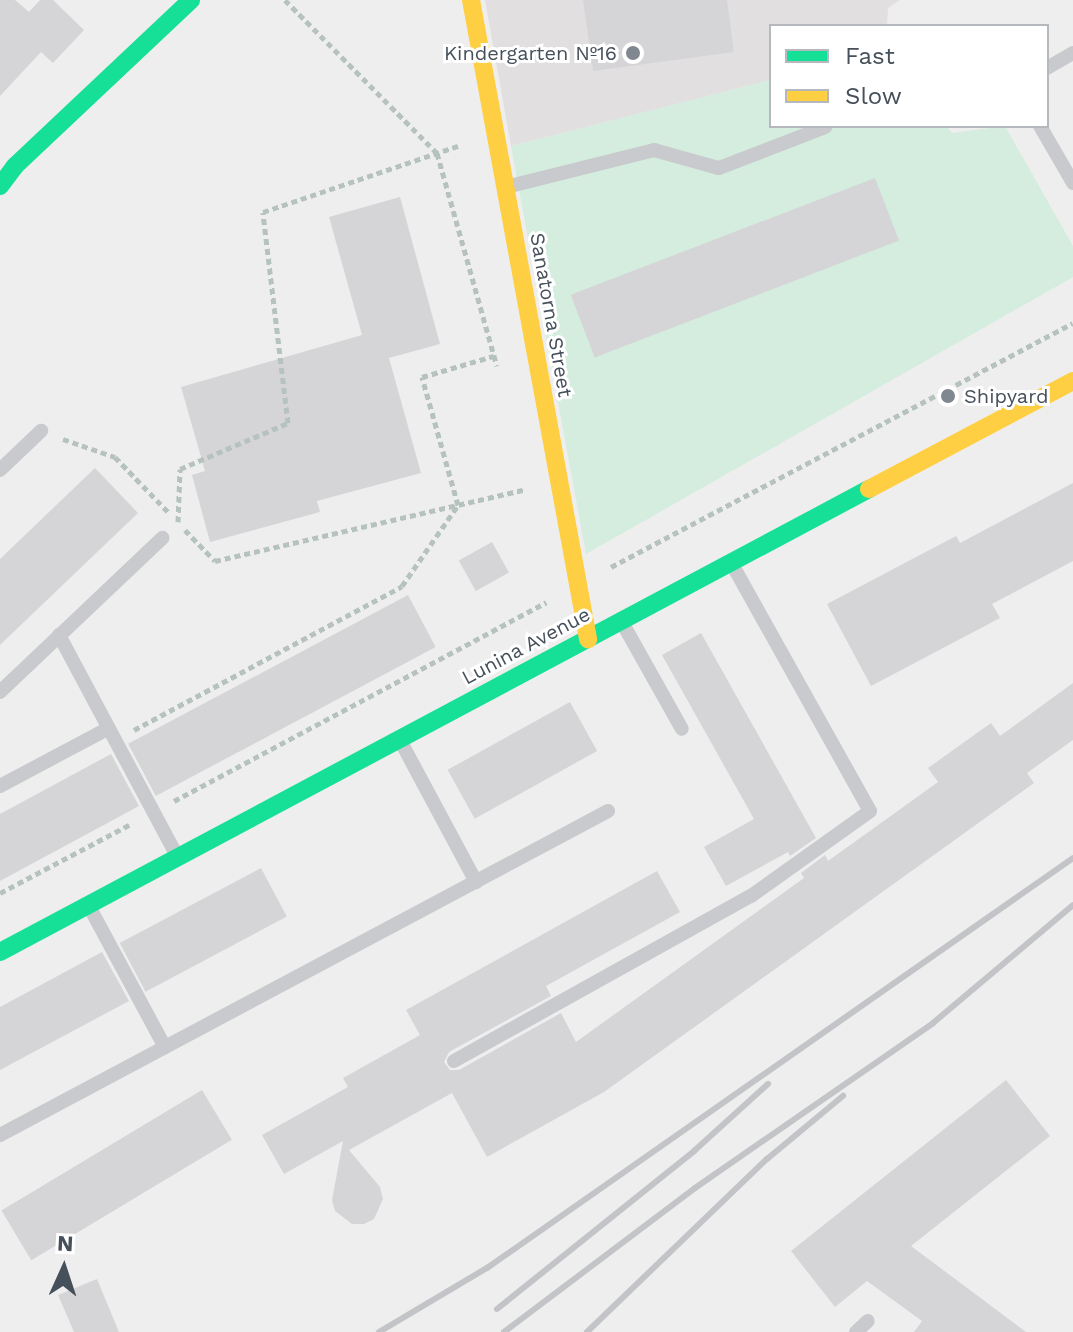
<!DOCTYPE html>
<meta charset="utf-8">
<style>
body{margin:0}
#map{position:relative;width:1073px;height:1332px;overflow:hidden;background:#efeeee;font-family:"Work Sans",sans-serif}
div>[style]{position:absolute}
.education>*{inset:0;background:#e1dfe0}
.green>*{inset:0;background:#d4edde}
.building>*{inset:0;background:#d5d5d7;transform-origin:0 0}
.path>*{height:5px;margin-top:-2.5px;transform-origin:0;background:repeating-linear-gradient(90deg,#b6c2be 0 6px,transparent 0 10px)}
.lane>*{height:14px;margin:-7px;padding:0 7px;transform-origin:7px;border-radius:7px;background:#c8cacd}
.fast>*{height:18px;margin:-9px;padding:0 9px;transform-origin:9px;border-radius:9px;background:#16e098}
.slow>*{height:18px;margin:-9px;padding:0 9px;transform-origin:9px;border-radius:9px;background:#ffcf43}
.rail>*{height:6px;margin:-3px;padding:0 3px;transform-origin:3px;border-radius:3px;background:#c3c4c7}
.dots>*{width:22px;height:22px;translate:-50% -50%;box-sizing:border-box;border:4px solid #fff;border-radius:50%}
span{translate:-50% -50%;white-space:nowrap;text-align:center;line-height:1.15;-webkit-text-stroke:6px #fff;paint-order:stroke}
.poi-label{font-size:20px;color:#46505a}
.right{translate:-100% -50%;text-align:right}
.left{translate:0 -50%;text-align:left}
.street-label{font-size:20px;color:#46505a}
.legend{position:absolute;left:769px;top:24px;width:280px;height:104px;box-sizing:border-box;background:#fff;border:2px solid #b5b9bd;margin:0;padding:10px 14px;list-style:none;font-size:24px;color:#46505a}
.legend li{display:flex;align-items:center;gap:16px;height:40px}
.legend b{width:40px;border:2px solid #b5b9bd}
.north{position:absolute;left:24px;top:1228px;width:80px;height:80px;-webkit-text-stroke:6px #fff;paint-order:stroke;rotate:3deg;font-size:22px;font-weight:700;line-height:32px;text-align:center;color:#46505a}
.north::after{content:'';display:block;margin:auto;width:28px;height:36px;background:#46505a;clip-path:polygon(50% 0,100% 100%,50% 72%,0 100%)}
</style>
<div id="map">
<div class="education">
<div style="clip-path:polygon(485px 0,900px 0,888px 8px,887px 26px,771px 26px,771px 80px,511px 146px)"></div>
</div>
<div class="green">
<div style="clip-path:polygon(771px 80px,771px 126px,946px 126px,952px 133px,1005px 126px,1073px 246px,1073px 277px,586px 554px,511px 146px)"></div>
</div>
<div class="building">
<div style="clip-path:polygon(0 0,15px 0,29px 12px,40px 0,53px 0,84px 30px,53px 63px,41px 52px,0 96px)"></div>
<div style="clip-path:polygon(583px 0,727px 0,734px 52px,593px 71px)"></div>
<div style="left:875px;top:178px;width:67px;height:326px;rotate:69deg"></div>
<div style="clip-path:polygon(400px 197px,440px 344px,389px 358px,421px 473px,317px 501px,320px 512px,210px 542px,192px 475px,205px 471px,181px 387px,362px 335px,329px 217px)"></div>
<div style="clip-path:polygon(95px 468px,138px 513px,0 645px,0 559px)"></div>
<div style="clip-path:polygon(1073px 483px,1073px 561px,992px 604px,1000px 618px,871px 686px,827px 604px,956px 536px,960px 543px)"></div>
<div style="left:492px;top:542px;width:35px;height:38px;rotate:61deg"></div>
<div style="left:408px;top:595px;width:59px;height:317px;rotate:62deg"></div>
<div style="clip-path:polygon(701px 633px,816px 838px,790px 856px,788px 852px,726px 886px,704px 847px,754px 819px,662px 655px)"></div>
<div style="clip-path:polygon(1073px 683px,1073px 740px,1027px 773px,1034px 783px,604px 1092px,487px 1157px,452px 1093px,349px 1150px,380px 1187px,383px 1199px,374px 1219px,364px 1224px,352px 1224px,335px 1211px,332px 1200px,343px 1141px,284px 1174px,262px 1135px,348px 1087px,343px 1078px,420px 1035px,406px 1010px,657px 871px,680px 912px,546px 986px,551px 996px,449px 1052px,444px 1062px,450px 1070px,459px 1070px,561px 1013px,576px 1042px,804px 878px,801px 873px,825px 855px,828px 861px,938px 782px,928px 768px,991px 723px,1000px 736px)"></div>
<div style="left:570px;top:702px;width:56px;height:140px;rotate:61deg"></div>
<div style="clip-path:polygon(111px 754px,139px 806px,0 881px,0 814px)"></div>
<div style="left:261px;top:868px;width:55px;height:160px;rotate:62deg"></div>
<div style="clip-path:polygon(102px 952px,129px 1001px,0 1070px,0 1007px)"></div>
<div style="clip-path:polygon(1006px 1080px,1050px 1136px,911px 1246px,1026px 1332px,914px 1332px,922px 1321px,867px 1281px,835px 1307px,791px 1251px)"></div>
<div style="left:202px;top:1090px;width:58px;height:234px;rotate:59deg"></div>
<div style="clip-path:polygon(97px 1279px,119px 1332px,74px 1332px,58px 1295px)"></div>
</div>
<div class="path">
<div style="left:285px;top:0;width:216px;rotate:45.2deg"></div>
<div style="left:437px;top:153px;width:221px;rotate:74.3deg"></div>
<div style="left:63px;top:439px;width:55px;rotate:19.1deg"></div>
<div style="left:115px;top:457px;width:79px;rotate:46deg"></div>
<div style="left:178px;top:522px;width:53px;rotate:-87.8deg"></div>
<div style="left:180px;top:469px;width:117px;rotate:-23.1deg"></div>
<div style="left:288px;top:423px;width:212px;rotate:-96.8deg"></div>
<div style="left:263px;top:212px;width:209px;rotate:-18.7deg"></div>
<div style="left:185px;top:530px;width:43px;rotate:45.9deg"></div>
<div style="left:215px;top:561px;width:319px;rotate:-13deg"></div>
<div style="left:611px;top:567px;width:522px;rotate:-27.84deg"></div>
<div style="left:134px;top:730px;width:304px;rotate:-28.2deg"></div>
<div style="left:402px;top:586px;width:98px;rotate:-55.3deg"></div>
<div style="left:458px;top:505px;width:133px;rotate:-105.7deg"></div>
<div style="left:422px;top:377px;width:75px;rotate:-16.3deg"></div>
<div style="left:174px;top:801px;width:422px;rotate:-28.1deg"></div>
<div style="left:0;top:893px;width:150px;rotate:-27.8deg"></div>
</div>
<div class="lane">
<div style="left:1047px;top:68px;width:30px;rotate:-30deg"></div>
<div style="left:1040px;top:126px;width:66px;rotate:59.9deg"></div>
<div style="left:506px;top:187px;width:153px;rotate:-14deg"></div>
<div style="left:654px;top:150px;width:67px;rotate:15.5deg"></div>
<div style="left:719px;top:168px;width:114px;rotate:-21.1deg"></div>
<div style="left:0;top:470px;width:57px;rotate:-43.6deg"></div>
<div style="left:623px;top:624px;width:120px;rotate:60.7deg"></div>
<div style="left:59px;top:635px;width:248px;rotate:61.9deg"></div>
<div style="left:0;top:692px;width:224px;rotate:-43.5deg"></div>
<div style="left:401px;top:742px;width:159px;rotate:61.8deg"></div>
<div style="left:0;top:786px;width:123px;rotate:-28deg"></div>
<div style="left:90px;top:908px;width:158px;rotate:61.7deg"></div>
<div style="left:454px;top:1061px;width:340px;rotate:-29.1deg"></div>
<div style="left:751px;top:896px;width:146px;rotate:-35.5deg"></div>
<div style="left:870px;top:811px;width:281px;rotate:-119.2deg"></div>
<div style="left:0;top:1135px;width:689px;rotate:-28.05deg"></div>
<div style="left:856px;top:1332px;width:16px;rotate:-43deg"></div>
</div>
<div class="fast">
<div style="left:0;top:186px;width:25px;rotate:-53deg"></div>
<div style="left:15px;top:166px;width:242px;rotate:-43.3deg"></div>
<div style="left:0;top:952px;width:985px;rotate:-28.05deg"></div>
</div>
<div class="slow">
<div style="left:471px;top:0;width:650px;rotate:79.62deg"></div>
<div style="left:869px;top:489px;width:231px;rotate:-27.9deg"></div>
</div>
<div class="rail">
<div style="left:497px;top:1309px;width:253px;rotate:-38.7deg"></div>
<div style="left:694px;top:1151px;width:100px;rotate:-42.2deg"></div>
<div style="left:379px;top:1332px;width:126px;rotate:-30.7deg"></div>
<div style="left:487px;top:1268px;width:715px;rotate:-34.98deg"></div>
<div style="left:504px;top:1332px;width:239px;rotate:-37deg"></div>
<div style="left:695px;top:1188px;width:290px;rotate:-34.7deg"></div>
<div style="left:933px;top:1023px;width:183px;rotate:-40.1deg"></div>
<div style="left:587px;top:1332px;width:250px;rotate:-43.9deg"></div>
<div style="left:767px;top:1159px;width:99px;rotate:-39.7deg"></div>
</div>
<div class="dots">
<div style="left:633px;top:53px;background:#81878e"></div>
<div style="left:948px;top:396px;background:#81878e"></div>
</div>
<div class="poi-label">
<span class="right" style="left:617px;top:53px">Kindergarten №16</span>
<span class="left" style="left:964px;top:396px">Shipyard</span>
</div>
<div class="street-label">
<span style="left:551px;top:315px;rotate:80deg">Sanatorna Street</span>
<span style="left:526px;top:646px;rotate:-28deg">Lunina Avenue</span>
</div>
<ul class="legend">
<li><b style="height:10px;background:#16e098"></b>Fast</li>
<li><b style="height:10px;background:#ffcf43"></b>Slow</li>
</ul>
<div class="north">N</div>
</div>
